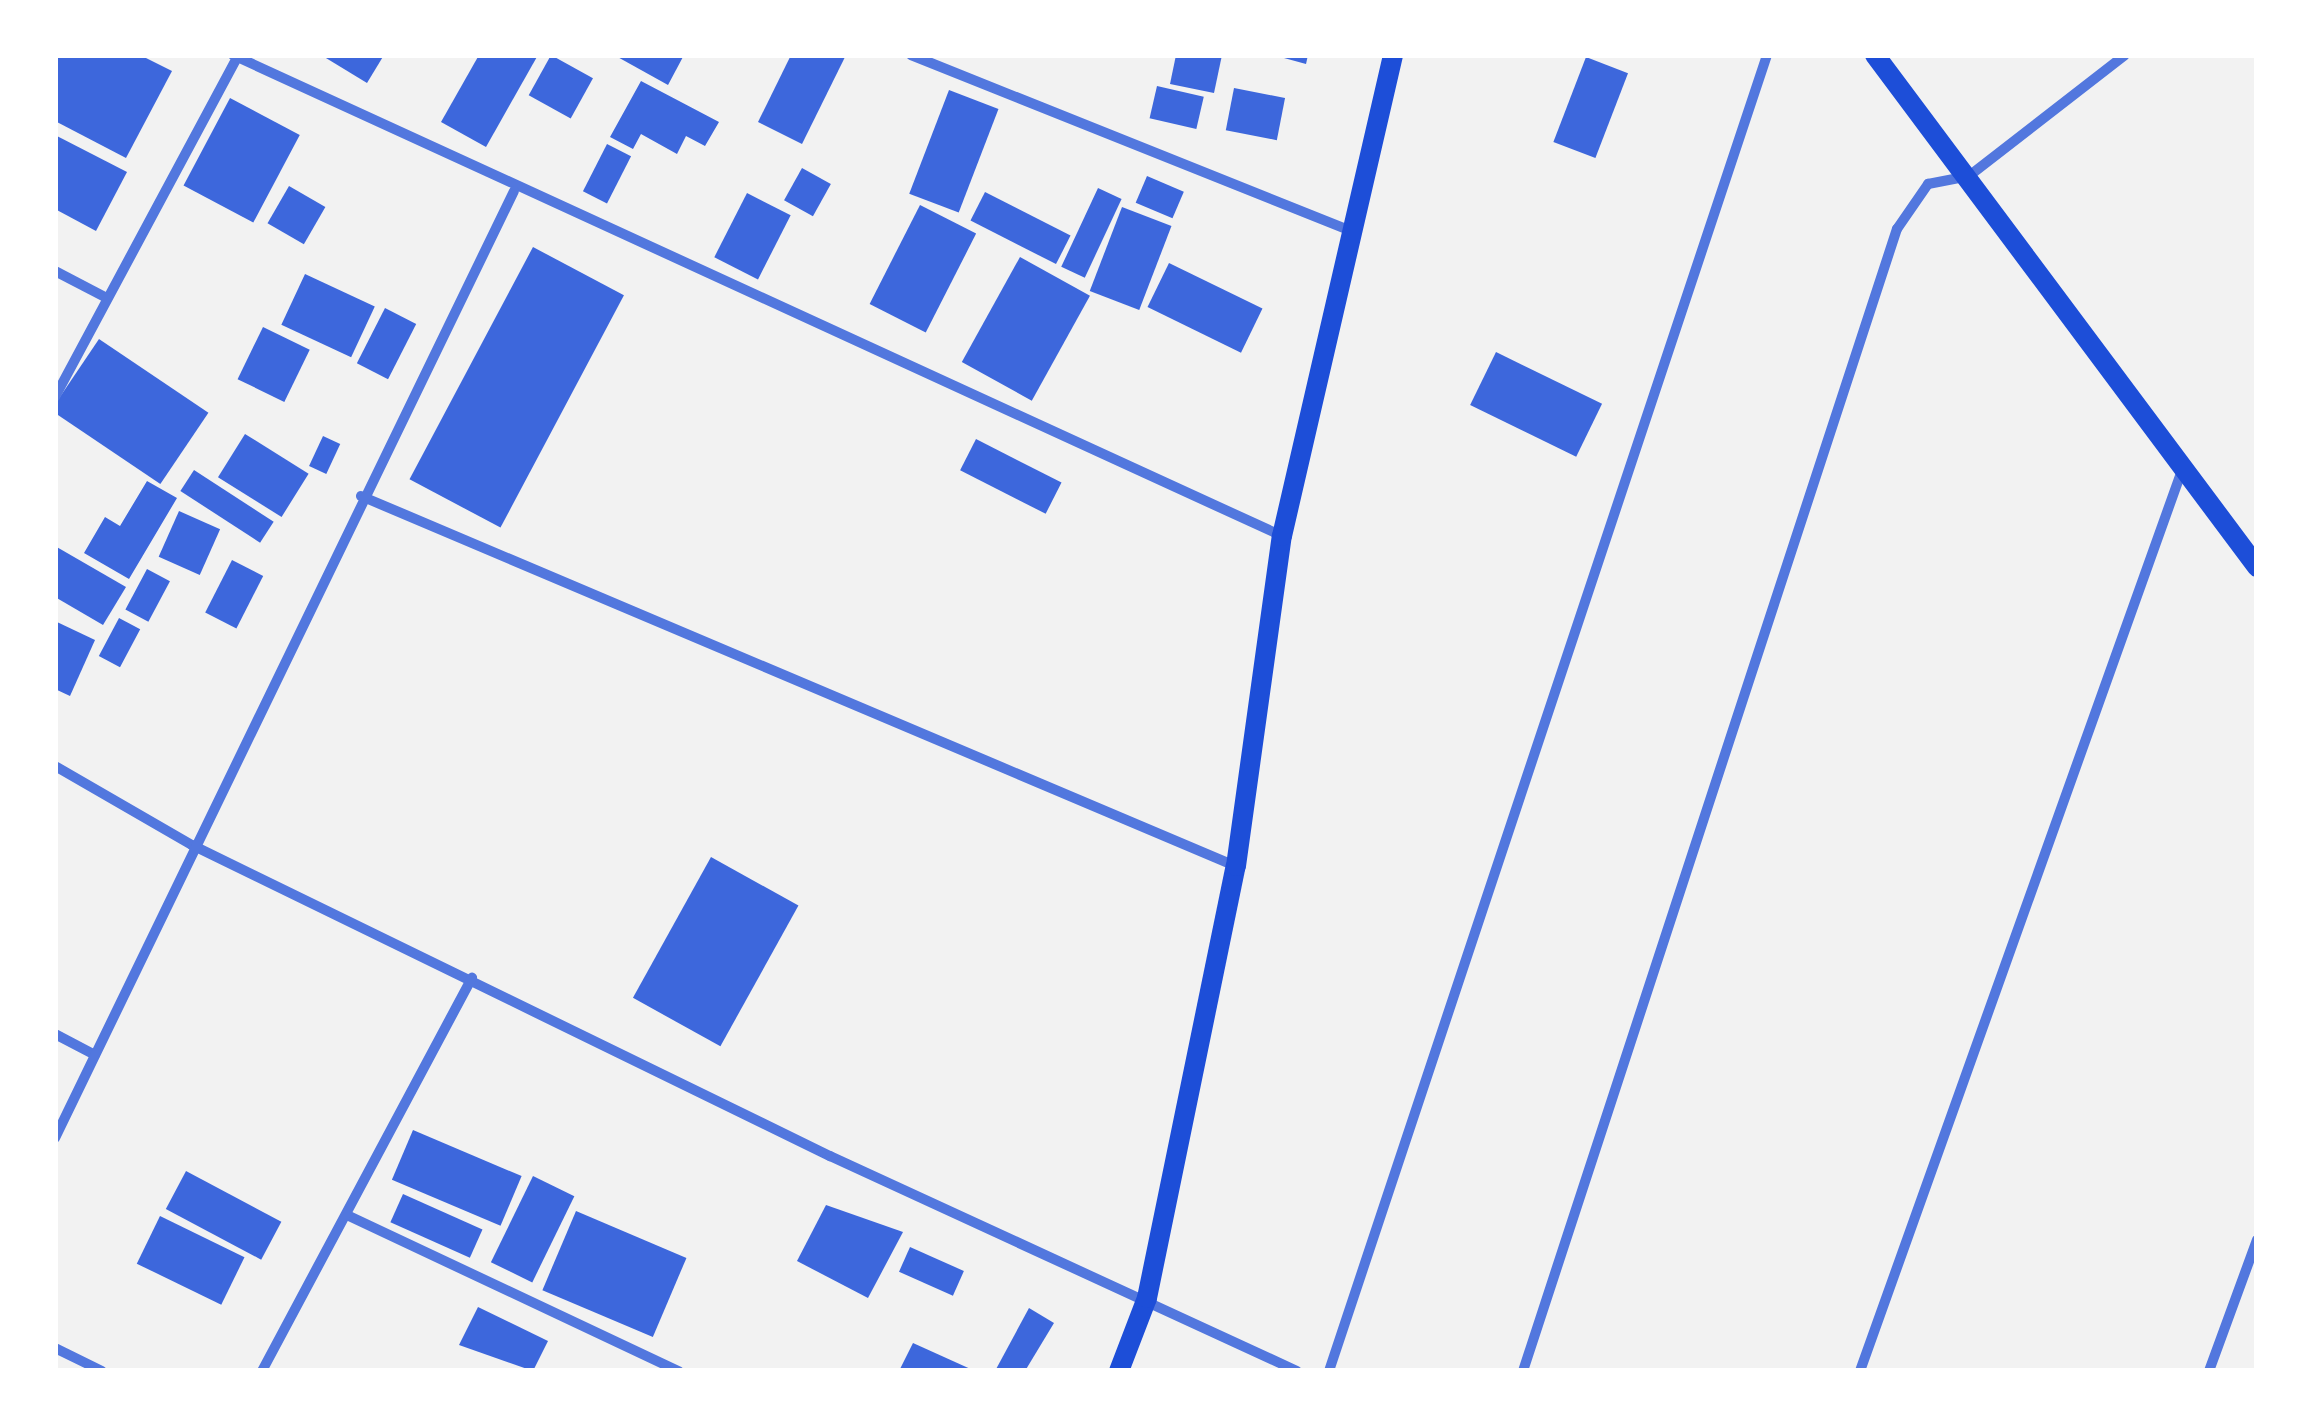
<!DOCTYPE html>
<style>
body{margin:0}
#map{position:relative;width:2312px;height:1426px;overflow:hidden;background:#f2f2f2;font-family:Helvetica,sans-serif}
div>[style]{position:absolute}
.building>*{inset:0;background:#3d67dc;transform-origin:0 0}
.minor>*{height:10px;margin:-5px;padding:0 5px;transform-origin:5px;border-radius:5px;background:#5277de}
.secondary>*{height:20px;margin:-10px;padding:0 10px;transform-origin:10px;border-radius:10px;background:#1d4ed8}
span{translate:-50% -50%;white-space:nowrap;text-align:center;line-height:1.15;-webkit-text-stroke:10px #fff;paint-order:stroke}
.frame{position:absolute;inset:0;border:58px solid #fff;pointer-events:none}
</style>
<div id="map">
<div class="building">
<div style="clip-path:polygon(55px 55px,140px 55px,172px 71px,126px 158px,55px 121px)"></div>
<div style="clip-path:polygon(321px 55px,384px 55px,367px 83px)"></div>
<div style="clip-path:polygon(479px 55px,538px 55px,486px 147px,441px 122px)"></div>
<div style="left:551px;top:55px;width:48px;height:46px;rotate:29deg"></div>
<div style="clip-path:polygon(614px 55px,684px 55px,668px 85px)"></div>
<div style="clip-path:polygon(791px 55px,846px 55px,802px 144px,758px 122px)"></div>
<div style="clip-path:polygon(1176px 55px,1222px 55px,1214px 93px,1170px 84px)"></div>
<div style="clip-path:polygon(1273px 55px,1308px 55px,1306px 64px)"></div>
<div style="left:1586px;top:57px;width:45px;height:91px;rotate:21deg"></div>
<div style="clip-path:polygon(641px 81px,719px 122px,705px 146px,686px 136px,677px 154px,641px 134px,633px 149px,610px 137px)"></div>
<div style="left:1157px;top:86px;width:48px;height:33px;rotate:13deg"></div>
<div style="left:1234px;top:88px;width:52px;height:43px;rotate:11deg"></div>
<div style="left:949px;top:90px;width:53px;height:111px;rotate:21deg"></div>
<div style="left:230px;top:98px;width:79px;height:99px;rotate:28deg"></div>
<div style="clip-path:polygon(55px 135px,127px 172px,96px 231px,55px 209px)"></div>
<div style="left:607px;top:144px;width:27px;height:53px;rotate:27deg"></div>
<div style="left:802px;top:168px;width:33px;height:37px;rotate:29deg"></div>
<div style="left:1147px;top:176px;width:40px;height:29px;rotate:23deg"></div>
<div style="left:289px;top:186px;width:42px;height:43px;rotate:30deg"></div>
<div style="left:1098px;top:188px;width:26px;height:87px;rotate:25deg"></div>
<div style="left:985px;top:192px;width:96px;height:32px;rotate:27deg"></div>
<div style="left:747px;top:193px;width:49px;height:72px;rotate:27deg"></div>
<div style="left:920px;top:205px;width:63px;height:111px;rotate:27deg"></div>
<div style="left:1122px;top:207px;width:53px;height:90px;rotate:21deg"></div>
<div style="left:533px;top:247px;width:103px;height:263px;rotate:28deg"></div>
<div style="left:1020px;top:257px;width:80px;height:120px;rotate:29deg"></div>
<div style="left:1169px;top:263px;width:104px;height:49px;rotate:26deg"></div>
<div style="left:305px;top:274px;width:77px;height:56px;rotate:25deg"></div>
<div style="left:385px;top:308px;width:35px;height:62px;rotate:27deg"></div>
<div style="left:263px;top:327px;width:52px;height:58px;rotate:26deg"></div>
<div style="left:99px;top:339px;width:132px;height:86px;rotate:34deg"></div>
<div style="left:1496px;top:352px;width:118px;height:59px;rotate:26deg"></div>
<div style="left:245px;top:434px;width:75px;height:51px;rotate:32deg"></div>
<div style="left:323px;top:436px;width:19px;height:33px;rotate:25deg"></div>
<div style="left:976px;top:439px;width:96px;height:35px;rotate:27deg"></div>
<div style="left:194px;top:470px;width:95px;height:25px;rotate:33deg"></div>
<div style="clip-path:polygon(147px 481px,177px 498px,129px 579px,84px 553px,105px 517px,120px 526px)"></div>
<div style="left:179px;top:511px;width:45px;height:50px;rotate:24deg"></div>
<div style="clip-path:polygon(55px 546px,126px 587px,103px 625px,55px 597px)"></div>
<div style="left:232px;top:560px;width:35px;height:59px;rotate:27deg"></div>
<div style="left:147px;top:569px;width:26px;height:46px;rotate:28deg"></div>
<div style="left:119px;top:618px;width:24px;height:43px;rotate:28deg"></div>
<div style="clip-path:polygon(57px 622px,95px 640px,70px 696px,55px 689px)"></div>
<div style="left:711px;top:857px;width:100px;height:161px;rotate:29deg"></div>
<div style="left:413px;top:1130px;width:118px;height:54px;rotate:23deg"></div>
<div style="left:186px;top:1171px;width:108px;height:43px;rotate:28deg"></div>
<div style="left:533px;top:1176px;width:46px;height:96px;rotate:26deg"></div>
<div style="left:403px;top:1194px;width:87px;height:31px;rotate:24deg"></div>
<div style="clip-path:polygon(826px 1205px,903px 1232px,868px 1298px,797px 1261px)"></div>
<div style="left:576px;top:1211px;width:120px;height:86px;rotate:23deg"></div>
<div style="left:160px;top:1216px;width:94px;height:53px;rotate:26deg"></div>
<div style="left:910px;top:1247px;width:59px;height:27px;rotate:24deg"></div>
<div style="clip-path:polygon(478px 1307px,548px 1341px,533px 1371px,459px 1345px)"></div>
<div style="clip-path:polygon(1029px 1308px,1054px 1323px,1025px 1371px,995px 1371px)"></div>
<div style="clip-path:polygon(913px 1343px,975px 1371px,899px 1371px)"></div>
</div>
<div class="minor">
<div style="left:233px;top:55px;width:1154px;rotate:24.63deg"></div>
<div style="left:911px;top:55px;width:471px;rotate:21.8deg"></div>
<div style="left:55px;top:271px;width:56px;rotate:27.5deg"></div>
<div style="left:55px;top:397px;width:388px;rotate:-61.8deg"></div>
<div style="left:361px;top:496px;width:949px;rotate:22.94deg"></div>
<div style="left:55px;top:766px;width:158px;rotate:30deg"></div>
<div style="left:192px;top:845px;width:710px;rotate:25.99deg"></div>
<div style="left:830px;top:1156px;width:514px;rotate:24.72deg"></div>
<div style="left:55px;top:1034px;width:45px;rotate:27.7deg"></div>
<div style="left:55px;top:1138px;width:1052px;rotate:-64.14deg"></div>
<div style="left:349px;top:1216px;width:365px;rotate:25.2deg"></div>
<div style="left:55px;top:1348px;width:52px;rotate:26.1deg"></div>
<div style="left:262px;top:1371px;width:446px;rotate:-61.9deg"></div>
<div style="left:1329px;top:1371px;width:1387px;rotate:-71.59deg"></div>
<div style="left:1523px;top:1371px;width:1202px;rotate:-71.87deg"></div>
<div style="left:1897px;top:229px;width:55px;rotate:-55.4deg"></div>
<div style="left:1928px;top:184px;width:42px;rotate:-11deg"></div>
<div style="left:1969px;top:176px;width:197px;rotate:-37.8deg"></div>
<div style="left:1860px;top:1371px;width:957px;rotate:-70.33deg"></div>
<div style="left:2209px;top:1371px;width:140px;rotate:-69.9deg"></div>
</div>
<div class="secondary">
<div style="left:1875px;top:55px;width:639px;rotate:53.27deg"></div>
<div style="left:1119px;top:1371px;width:78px;rotate:-69deg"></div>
<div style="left:1147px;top:1298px;width:441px;rotate:-78.4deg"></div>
<div style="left:1236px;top:866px;width:333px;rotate:-82.1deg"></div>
<div style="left:1282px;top:536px;width:494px;rotate:-77deg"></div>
</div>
<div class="frame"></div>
</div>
